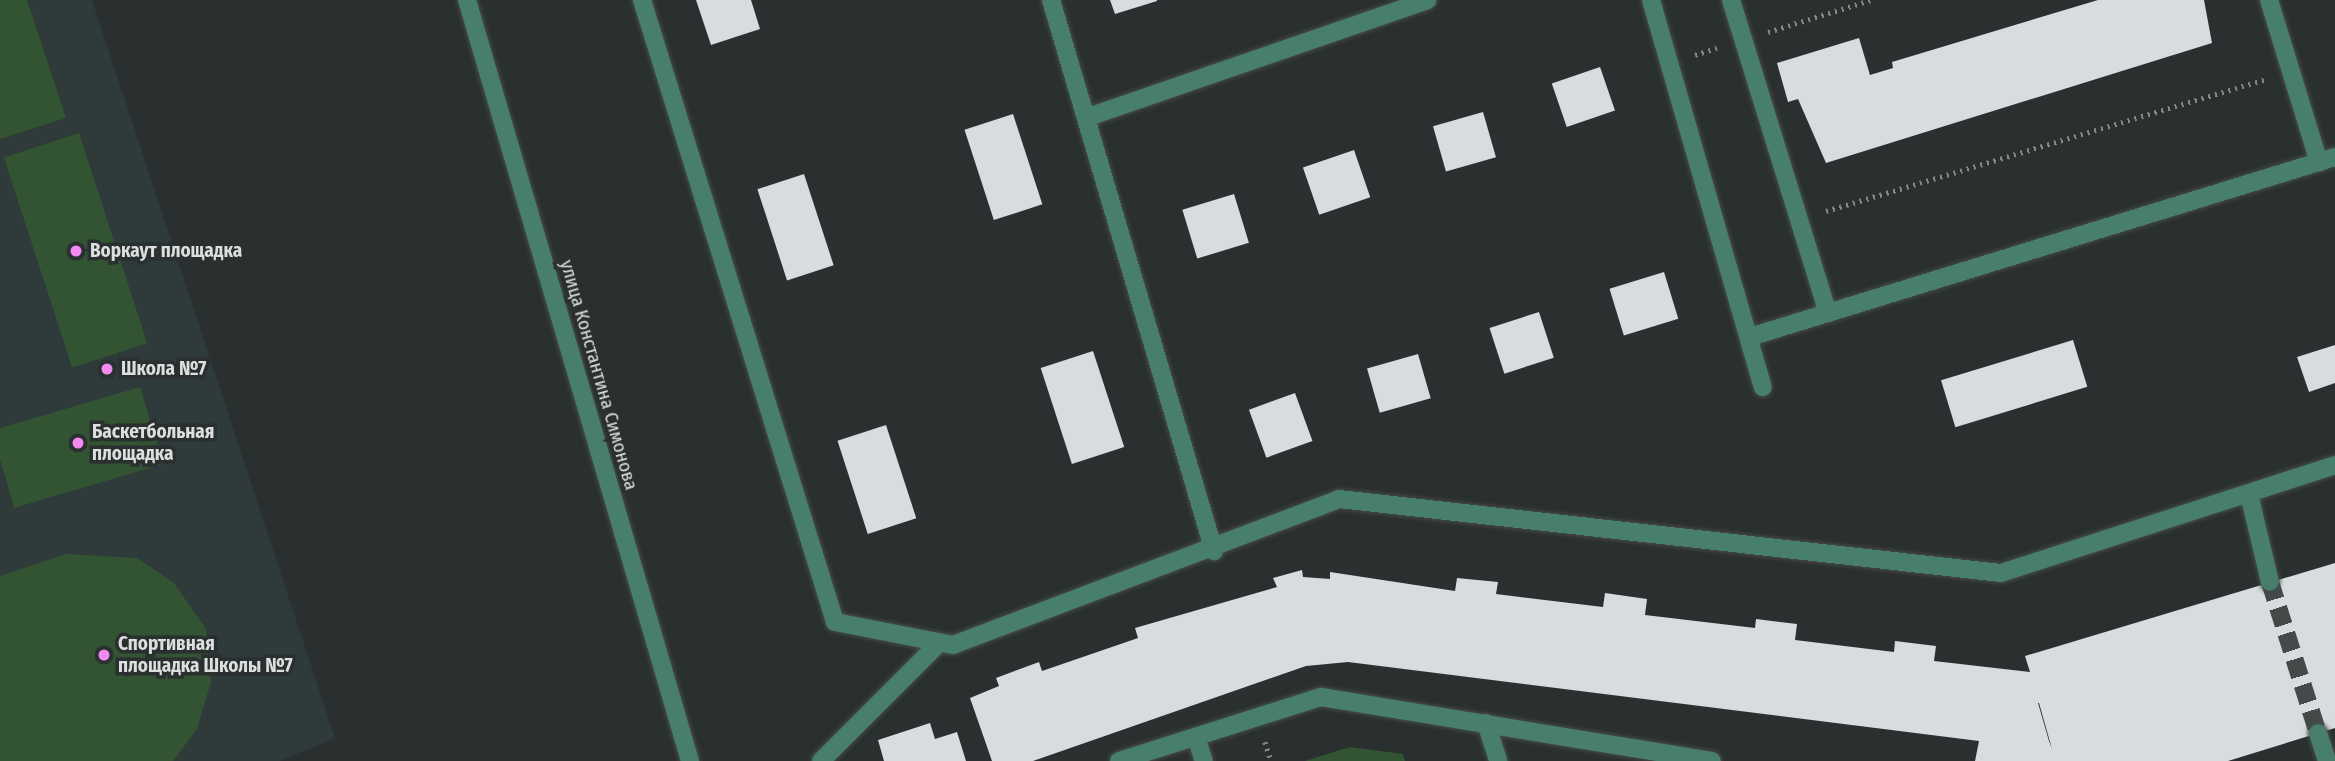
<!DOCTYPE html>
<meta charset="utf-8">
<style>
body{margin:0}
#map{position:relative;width:2335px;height:761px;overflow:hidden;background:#2a2f2f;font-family:"Fira Sans Condensed",sans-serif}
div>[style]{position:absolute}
.built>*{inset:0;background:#2f3a3a}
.green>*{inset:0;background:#325432;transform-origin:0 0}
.building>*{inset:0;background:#d7dcde;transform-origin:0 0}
.minor-tunnel>*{height:18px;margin-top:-9px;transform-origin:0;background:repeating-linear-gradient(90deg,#454949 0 18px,transparent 0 27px)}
.path>*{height:4.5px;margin-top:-2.25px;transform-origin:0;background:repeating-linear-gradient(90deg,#848888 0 2px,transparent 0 7px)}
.roads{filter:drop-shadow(0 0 2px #464b4b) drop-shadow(0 0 2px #464b4b)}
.minor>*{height:18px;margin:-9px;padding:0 9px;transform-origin:9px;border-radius:9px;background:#477e6c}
.dots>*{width:19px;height:19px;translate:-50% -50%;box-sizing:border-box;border:4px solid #2a2f2f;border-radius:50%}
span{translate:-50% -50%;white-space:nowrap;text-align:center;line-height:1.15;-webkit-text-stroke:7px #2a2f2f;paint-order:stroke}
.poi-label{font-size:19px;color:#dcdfdf;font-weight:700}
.left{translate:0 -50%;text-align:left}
.street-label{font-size:19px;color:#dcdfdf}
</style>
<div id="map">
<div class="built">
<div style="clip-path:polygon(0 0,92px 0,335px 738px,280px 761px,0 761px)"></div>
</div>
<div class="green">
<div style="clip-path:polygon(0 0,27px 0,66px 118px,0 139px)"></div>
<div style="left:79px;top:133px;width:221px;height:79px;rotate:72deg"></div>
<div style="clip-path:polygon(140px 387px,163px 464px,14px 508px,0 459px,0 428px)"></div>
<div style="clip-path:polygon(66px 554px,137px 558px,174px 583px,206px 629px,211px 682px,197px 729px,173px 761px,0 761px,0 576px)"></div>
<div style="clip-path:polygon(1350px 747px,1403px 754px,1405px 761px,1305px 761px)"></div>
</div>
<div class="building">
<div style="clip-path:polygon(696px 0,751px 0,760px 29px,711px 45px)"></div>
<div style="clip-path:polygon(1110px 0,1157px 0,1157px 1px,1115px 14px)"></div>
<div style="clip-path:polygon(2098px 0,2204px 0,2212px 43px,1826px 163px,1798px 99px,1788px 102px,1777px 63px,1859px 38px,1870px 75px,1893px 68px,1892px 62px)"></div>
<div style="left:1600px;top:67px;width:46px;height:51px;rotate:71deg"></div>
<div style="left:1483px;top:112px;width:47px;height:52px;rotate:74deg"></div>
<div style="left:1013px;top:114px;width:95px;height:51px;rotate:72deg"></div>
<div style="left:1354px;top:150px;width:50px;height:54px;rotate:71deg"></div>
<div style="left:804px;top:174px;width:96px;height:49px;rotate:72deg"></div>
<div style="left:1234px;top:194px;width:51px;height:54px;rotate:73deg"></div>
<div style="left:1664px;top:272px;width:49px;height:57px;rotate:73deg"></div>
<div style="left:1539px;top:312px;width:48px;height:52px;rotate:72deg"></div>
<div style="left:2073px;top:340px;width:49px;height:138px;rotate:73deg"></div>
<div style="clip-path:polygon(2335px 345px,2335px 383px,2309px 392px,2297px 357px)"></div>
<div style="left:1093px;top:351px;width:101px;height:55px;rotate:72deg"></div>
<div style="left:1418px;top:354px;width:46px;height:53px;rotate:74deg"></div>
<div style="left:1295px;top:393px;width:51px;height:49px;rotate:70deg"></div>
<div style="left:886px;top:425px;width:98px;height:51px;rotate:72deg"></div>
<div style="clip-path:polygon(evenodd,2335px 563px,2335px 728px,2228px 761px,1975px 761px,1979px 741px,1348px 662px,1306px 666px,1033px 761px,992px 761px,970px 698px,999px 686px,996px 678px,1039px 662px,1042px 671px,1138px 638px,1135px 628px,1277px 587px,1273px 578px,1302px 570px,1303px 577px,1330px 579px,1330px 572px,1455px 591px,1457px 578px,1498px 582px,1496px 594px,1603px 607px,1605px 593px,1647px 599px,1645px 615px,1755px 628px,1756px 619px,1797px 624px,1795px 640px,1894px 652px,1895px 641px,1936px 646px,1934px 661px,2030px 672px,2025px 656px,2335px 563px,2038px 703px,2039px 703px,2052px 749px,2049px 741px,2038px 703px)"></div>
<div style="clip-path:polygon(930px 723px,935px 739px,957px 732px,966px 761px,884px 761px,878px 740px)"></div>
</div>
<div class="minor-tunnel">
<div style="left:2270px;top:582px;width:158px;rotate:72.4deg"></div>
</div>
<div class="path">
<div style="left:1768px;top:32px;width:108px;rotate:-17.3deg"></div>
<div style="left:1695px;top:55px;width:23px;rotate:-18deg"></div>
<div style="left:1826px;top:211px;width:460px;rotate:-16.7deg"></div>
<div style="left:1265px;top:742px;width:20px;rotate:72deg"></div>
</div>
<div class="roads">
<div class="minor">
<div style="left:467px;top:0;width:793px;rotate:73.67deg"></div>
<div style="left:642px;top:0;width:651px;rotate:72.76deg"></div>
<div style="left:835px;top:622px;width:120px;rotate:11deg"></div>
<div style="left:953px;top:645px;width:413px;rotate:-20.7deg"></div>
<div style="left:1339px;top:499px;width:666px;rotate:6.38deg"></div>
<div style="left:2001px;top:573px;width:351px;rotate:-17.9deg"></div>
<div style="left:1051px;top:0;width:575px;rotate:73.52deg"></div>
<div style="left:1651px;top:0;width:403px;rotate:73.9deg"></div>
<div style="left:1731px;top:0;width:328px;rotate:72.8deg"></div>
<div style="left:2269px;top:0;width:170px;rotate:72.9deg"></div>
<div style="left:1088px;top:117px;width:359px;rotate:-19deg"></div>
<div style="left:1753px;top:336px;width:609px;rotate:-17.1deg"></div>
<div style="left:2249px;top:494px;width:90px;rotate:76.6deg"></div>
<div style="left:1486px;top:723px;width:40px;rotate:72deg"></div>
<div style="left:2318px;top:733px;width:29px;rotate:72deg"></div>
<div style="left:1196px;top:737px;width:25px;rotate:72deg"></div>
<div style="left:821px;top:761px;width:167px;rotate:-45deg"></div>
<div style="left:1119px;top:761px;width:212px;rotate:-17.6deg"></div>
<div style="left:1321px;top:697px;width:396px;rotate:9.3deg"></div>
</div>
</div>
<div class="dots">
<div style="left:76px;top:251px;background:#f38af2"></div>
<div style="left:107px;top:369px;background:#f38af2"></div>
<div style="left:78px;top:443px;background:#f38af2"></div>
<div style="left:104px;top:655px;background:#f38af2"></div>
</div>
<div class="poi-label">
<span class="left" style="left:90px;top:251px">Воркаут площадка</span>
<span class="left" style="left:121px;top:369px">Школа №7</span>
<span class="left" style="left:92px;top:443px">Баскетбольная<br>площадка</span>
<span class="left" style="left:118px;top:655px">Спортивная<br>площадка Школы №7</span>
</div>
<div class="street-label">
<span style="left:599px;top:375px;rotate:74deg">улица Константина Симонова</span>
</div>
</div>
